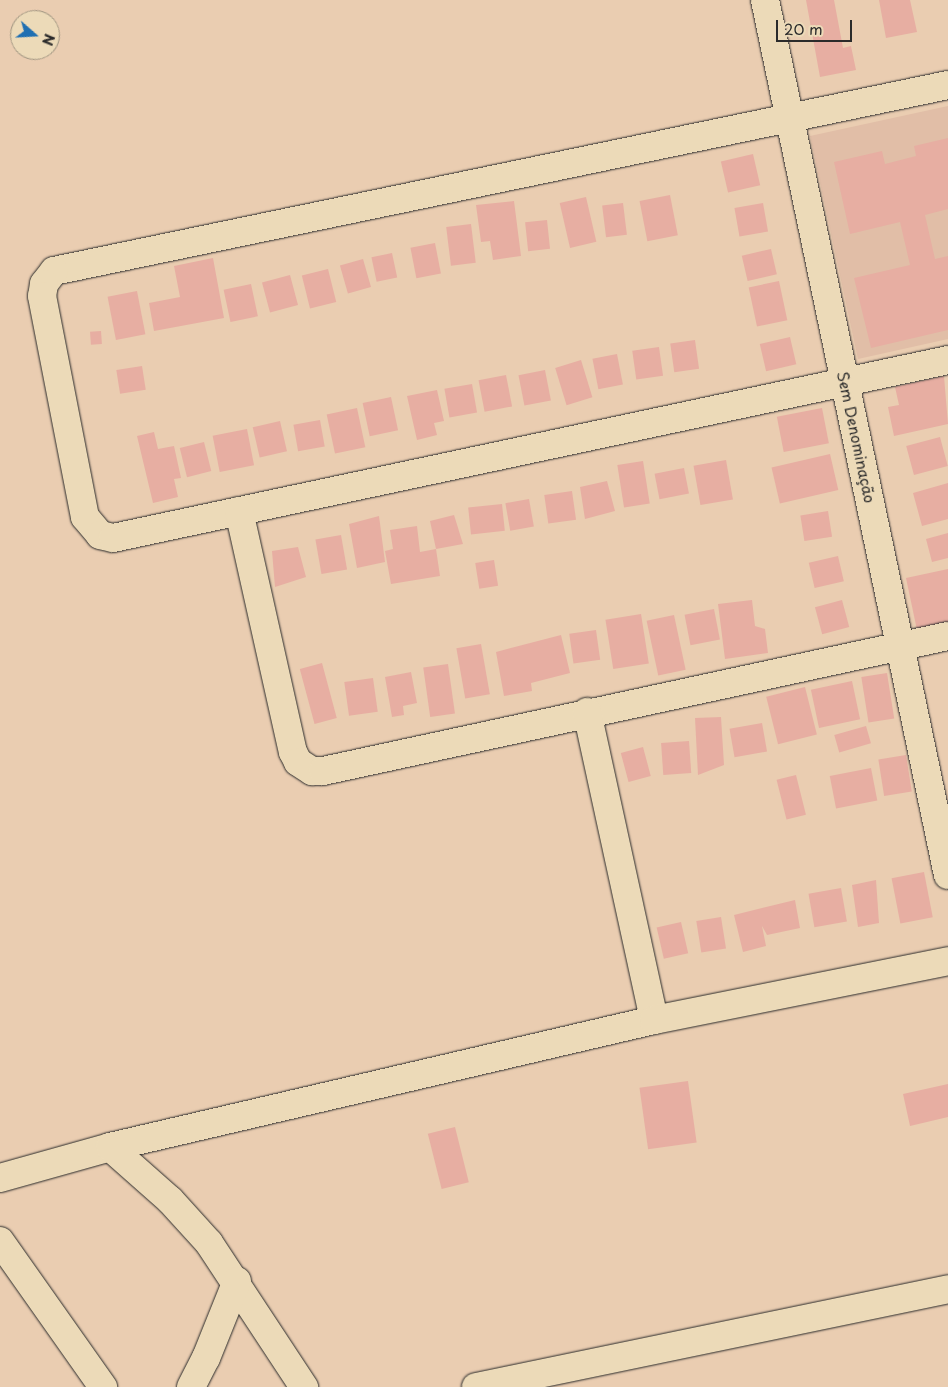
<!DOCTYPE html>
<meta charset="utf-8">
<style>
body{margin:0}
#map{position:relative;width:948px;height:1387px;overflow:hidden;background:#eacdb1;font-family:"Playpen Sans",sans-serif}
div>[style]{position:absolute}
.built>*{inset:0;background:#e1bea7}
.building>*{inset:0;background:#e7aea2;transform-origin:0 0}
.roads{filter:drop-shadow(0 0 1px #2b2b2b) drop-shadow(0 0 1px #2b2b2b)}
.minor>*{height:28px;margin:-14px;padding:0 14px;transform-origin:14px;border-radius:14px;background:#ecdab8}
.highway>*{height:28px;margin:-14px;padding:0 14px;transform-origin:14px;border-radius:14px;background:#ecdab8}
span{translate:-50% -50%;white-space:nowrap;text-align:center;line-height:1.15;-webkit-text-stroke:4px #ecdab8;paint-order:stroke}
.street-label{font-size:15px;color:#2b2b2b}
.north{position:absolute;left:10px;top:10px;width:50px;height:50px;box-sizing:border-box;background:#ecdab8;border:1px solid #9f9480;border-radius:50%;rotate:109deg;font-size:14px;font-weight:700;line-height:20px;text-align:center;color:#2b2b2b}
.north::after{content:'';display:block;margin:auto;width:18px;height:22px;background:#1f6fb2;clip-path:polygon(50% 0,100% 100%,50% 72%,0 100%)}
.scale{position:absolute;left:776px;top:20px;width:76px;height:22px;box-sizing:border-box;border:2px solid #2b2b2b;border-top:0;padding-left:6px;font-size:15px;line-height:18px;white-space:nowrap;color:#2b2b2b;-webkit-text-stroke:4px #ecdab8;paint-order:stroke}
</style>
<div id="map">
<div class="built">
<div style="clip-path:polygon(948px 106px,948px 339px,858px 359px,810px 136px)"></div>
</div>
<div class="building">
<div style="clip-path:polygon(806px 0,834px 0,843px 48px,851px 46px,856px 70px,820px 77px)"></div>
<div style="clip-path:polygon(879px 0,910px 0,917px 32px,886px 38px)"></div>
<div style="clip-path:polygon(948px 138px,948px 209px,925px 215px,935px 259px,948px 256px,948px 330px,871px 348px,854px 278px,910px 265px,900px 222px,850px 234px,834px 162px,882px 151px,885px 164px,916px 156px,914px 146px)"></div>
<div style="left:753px;top:154px;width:32px;height:33px;rotate:77deg"></div>
<div style="left:670px;top:195px;width:41px;height:31px;rotate:79deg"></div>
<div style="left:586px;top:197px;width:46px;height:27px;rotate:77deg"></div>
<div style="clip-path:polygon(514px 201px,521px 256px,493px 260px,490px 241px,481px 242px,476px 205px)"></div>
<div style="left:623px;top:203px;width:32px;height:21px;rotate:83deg"></div>
<div style="left:763px;top:203px;width:29px;height:29px;rotate:80deg"></div>
<div style="left:547px;top:220px;width:29px;height:22px;rotate:84deg"></div>
<div style="left:471px;top:224px;width:39px;height:25px;rotate:83deg"></div>
<div style="left:435px;top:243px;width:31px;height:25px;rotate:79deg"></div>
<div style="left:771px;top:249px;width:26px;height:30px;rotate:77deg"></div>
<div style="left:392px;top:253px;width:25px;height:21px;rotate:78deg"></div>
<div style="clip-path:polygon(213px 258px,224px 318px,154px 331px,149px 303px,180px 297px,174px 266px)"></div>
<div style="left:363px;top:259px;width:29px;height:24px;rotate:74deg"></div>
<div style="left:328px;top:269px;width:34px;height:27px;rotate:76deg"></div>
<div style="left:290px;top:275px;width:31px;height:29px;rotate:75deg"></div>
<div style="left:779px;top:281px;width:40px;height:31px;rotate:78deg"></div>
<div style="left:251px;top:284px;width:33px;height:28px;rotate:78deg"></div>
<div style="left:137px;top:291px;width:44px;height:30px;rotate:79deg"></div>
<div style="left:101px;top:331px;width:13px;height:11px;rotate:86deg"></div>
<div style="left:790px;top:337px;width:28px;height:31px;rotate:77deg"></div>
<div style="left:695px;top:340px;width:29px;height:25px;rotate:82deg"></div>
<div style="left:659px;top:347px;width:29px;height:27px;rotate:82deg"></div>
<div style="left:617px;top:354px;width:31px;height:25px;rotate:79deg"></div>
<div style="left:581px;top:360px;width:39px;height:27px;rotate:73deg"></div>
<div style="left:142px;top:366px;width:24px;height:26px;rotate:81deg"></div>
<div style="left:545px;top:370px;width:31px;height:27px;rotate:79deg"></div>
<div style="left:506px;top:375px;width:32px;height:28px;rotate:79deg"></div>
<div style="clip-path:polygon(944px 376px,948px 424px,894px 436px,888px 407px,899px 405px,895px 387px)"></div>
<div style="left:472px;top:384px;width:29px;height:28px;rotate:80deg"></div>
<div style="clip-path:polygon(437px 390px,444px 421px,434px 423px,437px 435px,417px 440px,407px 396px)"></div>
<div style="left:391px;top:397px;width:34px;height:29px;rotate:78deg"></div>
<div style="left:357px;top:408px;width:40px;height:31px;rotate:78deg"></div>
<div style="left:822px;top:408px;width:36px;height:46px;rotate:79deg"></div>
<div style="left:320px;top:420px;width:27px;height:27px;rotate:80deg"></div>
<div style="left:280px;top:421px;width:31px;height:28px;rotate:77deg"></div>
<div style="left:247px;top:429px;width:37px;height:35px;rotate:79deg"></div>
<div style="clip-path:polygon(154px 432px,158px 449px,174px 446px,181px 478px,174px 479px,178px 497px,153px 503px,137px 436px)"></div>
<div style="left:940px;top:437px;width:30px;height:35px;rotate:75deg"></div>
<div style="left:204px;top:442px;width:30px;height:25px;rotate:76deg"></div>
<div style="left:830px;top:454px;width:37px;height:60px;rotate:77deg"></div>
<div style="left:726px;top:460px;width:40px;height:33px;rotate:80deg"></div>
<div style="left:643px;top:461px;width:43px;height:26px;rotate:81deg"></div>
<div style="left:684px;top:468px;width:26px;height:30px;rotate:79deg"></div>
<div style="clip-path:polygon(607px 481px,615px 511px,585px 519px,580px 487px)"></div>
<div style="clip-path:polygon(948px 483px,948px 519px,922px 526px,913px 493px)"></div>
<div style="left:572px;top:491px;width:29px;height:28px;rotate:82deg"></div>
<div style="left:529px;top:499px;width:28px;height:24px;rotate:80deg"></div>
<div style="left:502px;top:504px;width:27px;height:34px;rotate:84deg"></div>
<div style="left:828px;top:511px;width:26px;height:28px;rotate:81deg"></div>
<div style="clip-path:polygon(454px 515px,463px 544px,436px 549px,430px 521px)"></div>
<div style="clip-path:polygon(379px 516px,385px 562px,357px 568px,349px 524px)"></div>
<div style="clip-path:polygon(417px 526px,420px 552px,436px 549px,440px 576px,391px 584px,385px 551px,393px 549px,390px 530px)"></div>
<div style="clip-path:polygon(948px 533px,948px 558px,932px 562px,926px 539px)"></div>
<div style="left:341px;top:535px;width:35px;height:26px;rotate:80deg"></div>
<div style="clip-path:polygon(298px 547px,306px 577px,275px 587px,272px 551px)"></div>
<div style="left:838px;top:556px;width:26px;height:30px;rotate:77deg"></div>
<div style="left:494px;top:560px;width:26px;height:19px;rotate:81deg"></div>
<div style="clip-path:polygon(948px 569px,948px 623px,917px 630px,906px 578px)"></div>
<div style="clip-path:polygon(752px 600px,755px 626px,765px 629px,768px 653px,725px 659px,718px 604px)"></div>
<div style="left:842px;top:600px;width:28px;height:28px;rotate:75deg"></div>
<div style="left:714px;top:609px;width:31px;height:30px;rotate:79deg"></div>
<div style="left:641px;top:614px;width:50px;height:36px;rotate:81deg"></div>
<div style="left:674px;top:615px;width:56px;height:28px;rotate:78deg"></div>
<div style="left:596px;top:630px;width:30px;height:27px;rotate:82deg"></div>
<div style="clip-path:polygon(561px 635px,570px 673px,531px 683px,532px 691px,504px 696px,496px 652px)"></div>
<div style="left:481px;top:644px;width:51px;height:25px;rotate:80deg"></div>
<div style="left:322px;top:663px;width:57px;height:23px;rotate:75deg"></div>
<div style="left:448px;top:664px;width:50px;height:25px;rotate:82deg"></div>
<div style="clip-path:polygon(411px 672px,417px 703px,403px 706px,404px 715px,392px 717px,385px 677px)"></div>
<div style="left:887px;top:673px;width:46px;height:26px;rotate:81deg"></div>
<div style="left:373px;top:678px;width:34px;height:29px;rotate:82deg"></div>
<div style="left:852px;top:681px;width:39px;height:42px;rotate:78deg"></div>
<div style="left:805px;top:687px;width:49px;height:40px;rotate:76deg"></div>
<div style="clip-path:polygon(721px 717px,724px 765px,698px 775px,695px 718px)"></div>
<div style="left:762px;top:723px;width:29px;height:33px;rotate:80deg"></div>
<div style="left:866px;top:726px;width:18px;height:33px;rotate:74deg"></div>
<div style="left:689px;top:741px;width:32px;height:28px;rotate:86deg"></div>
<div style="left:643px;top:747px;width:30px;height:23px;rotate:75deg"></div>
<div style="left:906px;top:755px;width:37px;height:28px;rotate:81deg"></div>
<div style="left:871px;top:768px;width:33px;height:42px;rotate:79deg"></div>
<div style="left:796px;top:775px;width:41px;height:20px;rotate:76deg"></div>
<div style="left:924px;top:872px;width:46px;height:33px;rotate:79deg"></div>
<div style="clip-path:polygon(876px 880px,879px 923px,858px 927px,852px 885px)"></div>
<div style="left:841px;top:888px;width:34px;height:33px;rotate:80deg"></div>
<div style="clip-path:polygon(795px 900px,800px 928px,767px 935px,762px 926px,766px 946px,743px 952px,734px 915px)"></div>
<div style="left:721px;top:917px;width:32px;height:25px;rotate:81deg"></div>
<div style="left:681px;top:922px;width:32px;height:25px;rotate:77deg"></div>
<div style="left:688px;top:1081px;width:62px;height:49px;rotate:82deg"></div>
<div style="clip-path:polygon(948px 1084px,948px 1117px,910px 1126px,903px 1094px)"></div>
<div style="left:455px;top:1127px;width:57px;height:28px;rotate:76deg"></div>
</div>
<div class="roads">
<div class="minor">
<div style="left:765px;top:0;width:894px;rotate:78.19deg"></div>
<div style="left:948px;top:85px;width:913px;rotate:168.25deg"></div>
<div style="left:54px;top:271px;width:16px;rotate:128deg"></div>
<div style="left:44px;top:284px;width:12px;rotate:99deg"></div>
<div style="left:42px;top:296px;width:225px;rotate:79deg"></div>
<div style="left:85px;top:517px;width:23px;rotate:50deg"></div>
<div style="left:100px;top:535px;width:13px;rotate:13deg"></div>
<div style="left:113px;top:538px;width:854px;rotate:-12.03deg"></div>
<div style="left:239px;top:511px;width:247px;rotate:77.4deg"></div>
<div style="left:293px;top:752px;width:11px;rotate:63deg"></div>
<div style="left:298px;top:762px;width:17px;rotate:33deg"></div>
<div style="left:312px;top:771px;width:11px"></div>
<div style="left:323px;top:771px;width:639px;rotate:-12.19deg"></div>
<div style="left:587px;top:712px;width:315px;rotate:77.7deg"></div>
<div style="left:110px;top:1147px;width:80px;rotate:41.5deg"></div>
<div style="left:170px;top:1200px;width:58px;rotate:47.8deg"></div>
<div style="left:209px;top:1243px;width:173px;rotate:56.6deg"></div>
<div style="left:0;top:1178px;width:114px;rotate:-15.7deg"></div>
<div style="left:110px;top:1147px;width:559px;rotate:-13.14deg"></div>
<div style="left:654px;top:1020px;width:300px;rotate:-11.3deg"></div>
<div style="left:191px;top:1387px;width:33px;rotate:-63deg"></div>
<div style="left:206px;top:1358px;width:83px;rotate:-68.1deg"></div>
<div style="left:476px;top:1387px;width:482px;rotate:-11.7deg"></div>
</div>
<div class="highway">
<div style="left:0;top:1241px;width:179px;rotate:54.8deg"></div>
</div>
</div>
<div class="street-label">
<span style="left:857px;top:437px;rotate:78deg">Sem Denominação</span>
</div>
<div class="north">N</div>
<div class="scale">20 m</div>
</div>
